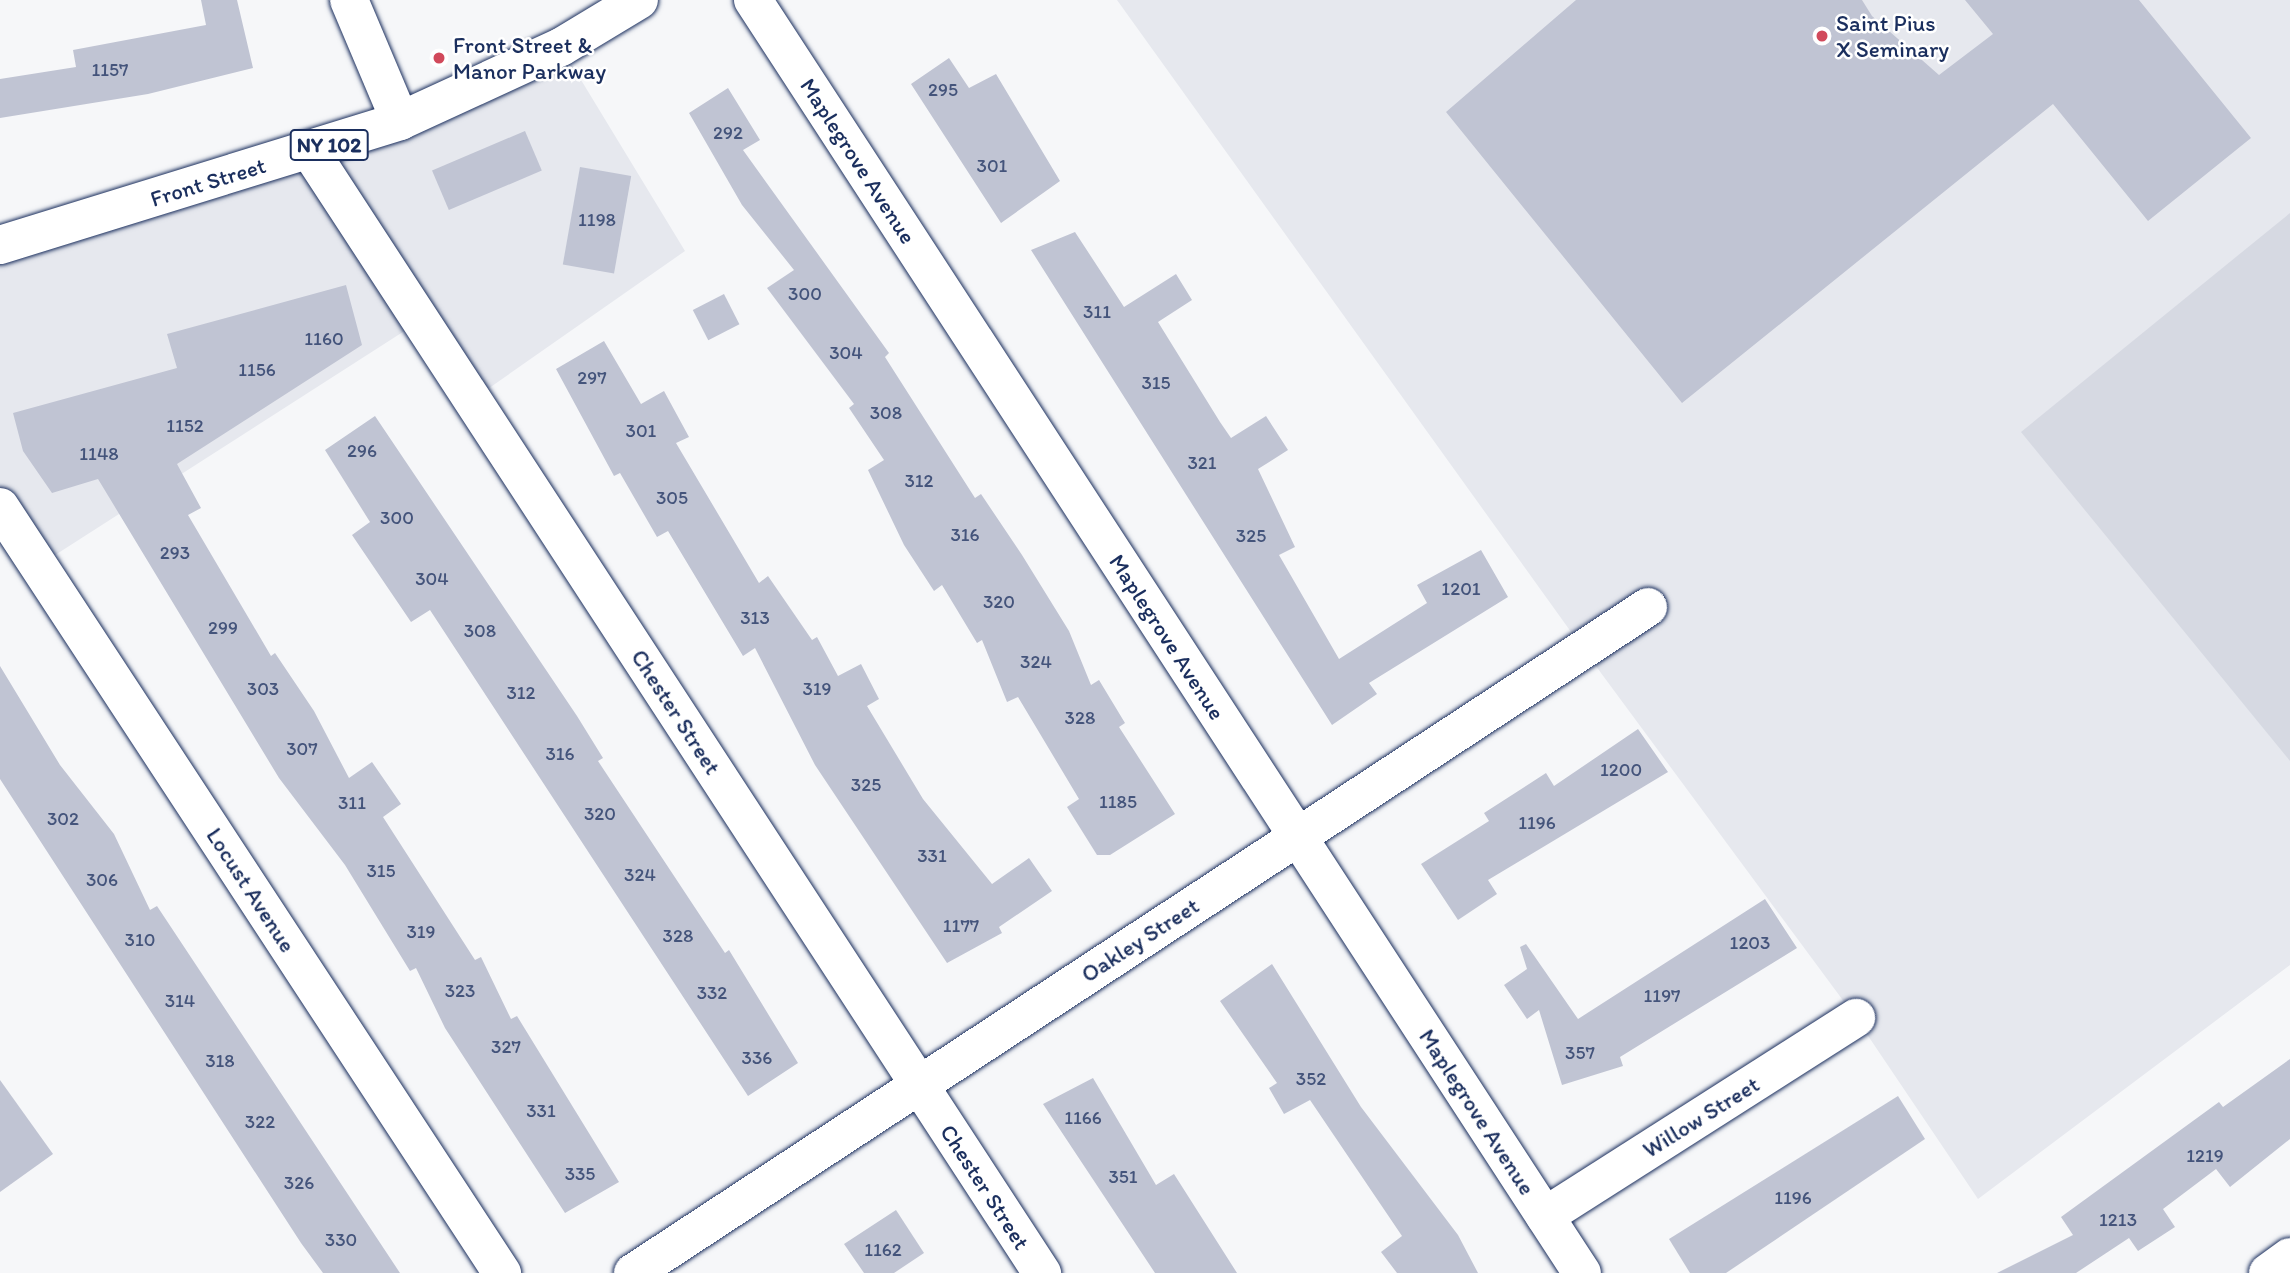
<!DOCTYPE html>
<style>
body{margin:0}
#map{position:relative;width:2290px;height:1273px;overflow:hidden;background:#f6f7f9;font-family:Itim,sans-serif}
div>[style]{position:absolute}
.built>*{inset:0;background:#e6e8ee}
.green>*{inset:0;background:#d6d9e2}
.building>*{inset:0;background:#c0c4d3;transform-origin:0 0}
.roads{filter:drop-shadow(0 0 2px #1b2f5e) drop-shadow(0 0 2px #1b2f5e)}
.street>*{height:38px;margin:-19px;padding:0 19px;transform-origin:19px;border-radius:19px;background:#fff}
.primary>*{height:38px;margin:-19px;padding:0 19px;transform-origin:19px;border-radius:19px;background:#fff}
.dots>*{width:19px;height:19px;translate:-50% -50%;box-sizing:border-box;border:4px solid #fff;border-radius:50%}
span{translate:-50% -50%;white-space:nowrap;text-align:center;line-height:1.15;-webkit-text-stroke:5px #fff;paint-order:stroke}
.number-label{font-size:19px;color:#44547b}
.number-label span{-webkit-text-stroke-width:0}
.shield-label span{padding:2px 5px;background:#fff;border:2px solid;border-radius:5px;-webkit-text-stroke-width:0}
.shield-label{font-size:21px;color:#1b2f5e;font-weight:700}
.poi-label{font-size:23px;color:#1b2f5e}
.left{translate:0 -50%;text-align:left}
.street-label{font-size:23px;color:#1b2f5e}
</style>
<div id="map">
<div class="built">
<div style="clip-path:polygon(1117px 0,2290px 0,2290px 965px,1978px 1199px,1856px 1018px,1584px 650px)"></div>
<div style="clip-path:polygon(561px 47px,685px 251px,472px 400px,420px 321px,38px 566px,0 507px,0 245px)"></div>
</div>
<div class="green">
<div style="clip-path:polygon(2290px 213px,2290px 761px,2021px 432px)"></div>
</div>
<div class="building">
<div style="clip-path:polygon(201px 0,237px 0,253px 68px,148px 94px,0 118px,0 79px,76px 67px,73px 50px,206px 25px)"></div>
<div style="clip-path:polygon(1576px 0,1862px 0,1872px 16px,1939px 75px,1993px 34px,1965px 0,2139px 0,2251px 138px,2148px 221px,2053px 104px,1682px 403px,1446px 112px)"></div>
<div style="clip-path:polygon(949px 58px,969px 88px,996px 74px,1060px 181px,1001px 223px,911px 84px)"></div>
<div style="clip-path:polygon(728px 88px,760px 140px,743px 150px,889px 353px,885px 357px,975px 498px,981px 494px,1022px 555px,1069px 631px,1091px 685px,1099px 680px,1125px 723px,1119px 727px,1175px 814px,1110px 855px,1097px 855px,1067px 807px,1079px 799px,1018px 697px,1007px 702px,982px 640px,977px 643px,942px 585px,934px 591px,904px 545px,868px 470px,884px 460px,849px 408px,854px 404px,767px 288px,794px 270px,742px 205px,689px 113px)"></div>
<div style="left:525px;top:131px;width:43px;height:101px;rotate:67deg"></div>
<div style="left:580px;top:167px;width:52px;height:99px;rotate:10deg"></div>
<div style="clip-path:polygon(1075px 232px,1124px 307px,1176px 274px,1192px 300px,1158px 322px,1220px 422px,1231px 438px,1266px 416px,1288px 450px,1258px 469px,1295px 547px,1279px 555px,1339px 659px,1427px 603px,1417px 585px,1481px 550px,1508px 597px,1369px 683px,1377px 694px,1332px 725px,1031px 250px)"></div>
<div style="clip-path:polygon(346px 285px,362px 345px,177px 464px,201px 508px,188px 515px,271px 656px,275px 653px,314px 711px,349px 778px,372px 762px,401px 804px,383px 817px,475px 960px,481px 957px,511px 1019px,517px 1016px,619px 1182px,565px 1213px,445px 1028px,416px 968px,410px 971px,345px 865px,279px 778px,98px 479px,52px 493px,23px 451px,13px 413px,177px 368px,167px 334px)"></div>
<div style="left:724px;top:294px;width:34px;height:35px;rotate:63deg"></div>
<div style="clip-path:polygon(604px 341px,641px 404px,664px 391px,689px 437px,676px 443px,759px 583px,768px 576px,812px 640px,817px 637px,838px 676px,861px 664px,879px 699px,867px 706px,923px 799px,992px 884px,1029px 858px,1052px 891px,999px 927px,1002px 933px,947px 963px,815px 765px,755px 648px,743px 656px,668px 531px,657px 537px,620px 473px,614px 476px,556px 369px)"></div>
<div style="clip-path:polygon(375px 416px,577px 716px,603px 758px,598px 761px,725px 953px,729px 950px,798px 1063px,748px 1096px,430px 610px,411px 622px,352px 535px,370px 522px,325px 450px)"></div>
<div style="clip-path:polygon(0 666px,60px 765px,114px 834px,150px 910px,157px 906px,400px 1273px,323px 1273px,301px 1243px,0 779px)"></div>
<div style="clip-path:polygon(1638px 729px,1668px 772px,1488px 880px,1497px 894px,1458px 920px,1421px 864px,1489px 821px,1484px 813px,1546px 773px,1554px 786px)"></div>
<div style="clip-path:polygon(1765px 899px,1797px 948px,1620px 1057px,1623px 1066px,1562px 1085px,1539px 1010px,1527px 1019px,1504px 985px,1527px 969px,1520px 947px,1526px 944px,1578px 1019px)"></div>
<div style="clip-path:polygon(1272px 964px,1361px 1107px,1458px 1235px,1478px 1273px,1397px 1273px,1381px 1252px,1402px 1236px,1310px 1100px,1284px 1114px,1269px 1088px,1277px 1083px,1220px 1001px)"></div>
<div style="clip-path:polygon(2290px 1059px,2290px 1139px,2230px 1187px,2216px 1169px,2163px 1209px,2175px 1227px,2138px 1251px,2129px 1238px,2076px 1273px,1997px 1273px,2073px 1235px,2061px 1217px,2219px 1102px,2223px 1107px)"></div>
<div style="clip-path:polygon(1093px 1078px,1156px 1185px,1174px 1174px,1237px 1273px,1155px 1273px,1043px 1104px)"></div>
<div style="clip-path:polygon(0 1080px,53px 1154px,0 1192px)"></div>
<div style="clip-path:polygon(1898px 1096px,1925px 1139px,1726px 1273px,1690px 1273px,1669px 1239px)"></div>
<div style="clip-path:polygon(896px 1210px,924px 1253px,894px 1273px,864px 1273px,844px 1244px)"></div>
</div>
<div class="roads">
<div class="street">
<div style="left:349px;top:0;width:131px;rotate:67.1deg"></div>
<div style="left:753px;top:0;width:1519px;rotate:56.93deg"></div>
<div style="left:310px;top:151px;width:1340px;rotate:56.88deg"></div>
<div style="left:0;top:507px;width:916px;rotate:56.76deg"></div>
<div style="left:1545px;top:1216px;width:369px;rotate:-32.5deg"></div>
<div style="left:633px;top:1273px;width:1214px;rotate:-33.27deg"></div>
<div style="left:2268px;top:1273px;width:27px;rotate:-36deg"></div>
</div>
<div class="primary">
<div style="left:0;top:245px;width:419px;rotate:-17.2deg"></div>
<div style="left:400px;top:121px;width:177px;rotate:-24.7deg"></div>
<div style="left:561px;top:47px;width:91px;rotate:-31.1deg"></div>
</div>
</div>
<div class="dots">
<div style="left:1822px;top:36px;background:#d1495b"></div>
<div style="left:439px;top:58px;background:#d1495b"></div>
</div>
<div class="number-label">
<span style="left:110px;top:70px">1157</span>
<span style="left:943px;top:90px">295</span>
<span style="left:728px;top:133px">292</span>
<span style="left:992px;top:166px">301</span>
<span style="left:597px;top:220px">1198</span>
<span style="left:805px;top:294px">300</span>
<span style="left:1097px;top:312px">311</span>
<span style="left:324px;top:339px">1160</span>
<span style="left:846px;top:353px">304</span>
<span style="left:257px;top:370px">1156</span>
<span style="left:592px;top:378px">297</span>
<span style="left:1156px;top:383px">315</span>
<span style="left:886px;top:413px">308</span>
<span style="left:185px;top:426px">1152</span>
<span style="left:641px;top:431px">301</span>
<span style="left:362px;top:451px">296</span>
<span style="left:99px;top:454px">1148</span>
<span style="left:1202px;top:463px">321</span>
<span style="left:919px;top:481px">312</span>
<span style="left:672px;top:498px">305</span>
<span style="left:397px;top:518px">300</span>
<span style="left:965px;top:535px">316</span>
<span style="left:1251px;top:536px">325</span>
<span style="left:175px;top:553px">293</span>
<span style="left:432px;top:579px">304</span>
<span style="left:1461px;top:589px">1201</span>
<span style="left:999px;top:602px">320</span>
<span style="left:755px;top:618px">313</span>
<span style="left:223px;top:628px">299</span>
<span style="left:480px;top:631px">308</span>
<span style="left:1036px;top:662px">324</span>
<span style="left:263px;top:689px">303</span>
<span style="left:817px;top:689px">319</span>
<span style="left:521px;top:693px">312</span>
<span style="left:1080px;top:718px">328</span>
<span style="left:302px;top:749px">307</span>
<span style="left:560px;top:754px">316</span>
<span style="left:1621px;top:770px">1200</span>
<span style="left:866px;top:785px">325</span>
<span style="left:1118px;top:802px">1185</span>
<span style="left:352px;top:803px">311</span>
<span style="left:600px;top:814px">320</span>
<span style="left:63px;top:819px">302</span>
<span style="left:1537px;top:823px">1196</span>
<span style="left:932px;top:856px">331</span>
<span style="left:381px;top:871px">315</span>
<span style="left:640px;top:875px">324</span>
<span style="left:102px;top:880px">306</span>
<span style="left:961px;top:926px">1177</span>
<span style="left:421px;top:932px">319</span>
<span style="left:678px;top:936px">328</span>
<span style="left:140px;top:940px">310</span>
<span style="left:1750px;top:943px">1203</span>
<span style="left:460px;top:991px">323</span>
<span style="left:712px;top:993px">332</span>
<span style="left:1662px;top:996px">1197</span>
<span style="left:180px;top:1001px">314</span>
<span style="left:506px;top:1047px">327</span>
<span style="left:1580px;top:1053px">357</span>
<span style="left:757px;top:1058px">336</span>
<span style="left:220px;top:1061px">318</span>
<span style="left:1311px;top:1079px">352</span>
<span style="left:541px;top:1111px">331</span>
<span style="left:1083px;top:1118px">1166</span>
<span style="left:260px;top:1122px">322</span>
<span style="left:2205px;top:1156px">1219</span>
<span style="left:580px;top:1174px">335</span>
<span style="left:1123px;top:1177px">351</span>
<span style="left:299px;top:1183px">326</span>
<span style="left:1793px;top:1198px">1196</span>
<span style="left:2118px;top:1220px">1213</span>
<span style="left:341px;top:1240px">330</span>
<span style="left:883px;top:1250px">1162</span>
</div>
<div class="shield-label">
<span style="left:329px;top:145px">NY 102</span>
</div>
<div class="poi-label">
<span class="left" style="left:1836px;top:36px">Saint Pius<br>X Seminary</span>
<span class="left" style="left:453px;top:58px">Front Street &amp;<br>Manor Parkway</span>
</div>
<div class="street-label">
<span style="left:858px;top:161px;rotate:57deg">Maplegrove Avenue</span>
<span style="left:208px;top:182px;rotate:-17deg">Front Street</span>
<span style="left:1167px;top:637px;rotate:57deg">Maplegrove Avenue</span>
<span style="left:676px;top:712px;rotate:57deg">Chester Street</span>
<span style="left:251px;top:890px;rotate:57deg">Locust Avenue</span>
<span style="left:1140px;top:940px;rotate:-33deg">Oakley Street</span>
<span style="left:1477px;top:1112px;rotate:57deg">Maplegrove Avenue</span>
<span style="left:1701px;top:1117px;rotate:-32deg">Willow Street</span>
<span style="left:985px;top:1187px;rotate:57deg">Chester Street</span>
</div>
</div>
